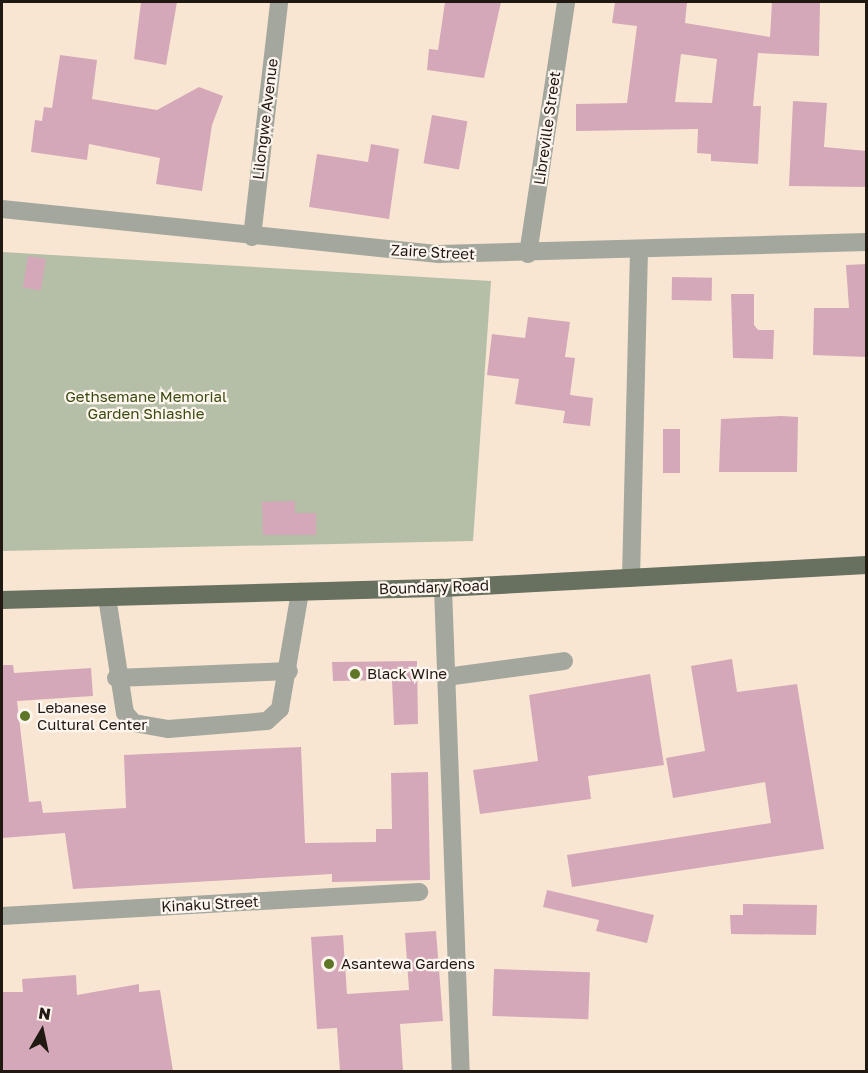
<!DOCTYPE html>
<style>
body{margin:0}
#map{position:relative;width:868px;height:1073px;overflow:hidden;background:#f8e6d3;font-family:"Golos Text",sans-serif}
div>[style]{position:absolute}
.green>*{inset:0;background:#b5bfa7}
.building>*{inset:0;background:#d4a8b9;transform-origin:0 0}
.minor>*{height:18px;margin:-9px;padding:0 9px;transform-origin:9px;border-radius:9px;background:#a3a79e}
.major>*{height:18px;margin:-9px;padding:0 9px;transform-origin:9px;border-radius:9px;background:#68705f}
.dots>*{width:16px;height:16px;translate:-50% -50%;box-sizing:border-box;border:3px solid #fdf5ee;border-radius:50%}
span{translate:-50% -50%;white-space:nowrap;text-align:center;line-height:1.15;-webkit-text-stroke:4.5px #fdf5ee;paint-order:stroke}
.street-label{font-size:15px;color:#1f1912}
.park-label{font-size:15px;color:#394b0e}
.poi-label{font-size:15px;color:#1f1912}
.left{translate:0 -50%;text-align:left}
.frame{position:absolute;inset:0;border:3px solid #1f1912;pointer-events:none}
.north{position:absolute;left:12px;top:1001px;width:60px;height:60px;-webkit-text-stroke:4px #fdf5ee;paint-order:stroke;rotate:9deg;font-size:16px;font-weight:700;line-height:24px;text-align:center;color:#1f1912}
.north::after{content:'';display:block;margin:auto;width:21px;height:27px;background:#1f1912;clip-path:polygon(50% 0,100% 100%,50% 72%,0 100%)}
</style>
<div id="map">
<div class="green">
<div style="clip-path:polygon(2px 252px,491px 281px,473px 541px,2px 551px)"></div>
</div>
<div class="building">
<div style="clip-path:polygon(141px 2px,177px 2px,166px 65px,134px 59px)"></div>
<div style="clip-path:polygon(445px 2px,501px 2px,484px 78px,427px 70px,429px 49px,438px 50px)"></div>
<div style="clip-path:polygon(evenodd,615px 2px,687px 2px,685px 23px,770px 37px,772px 2px,820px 2px,819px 56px,758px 53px,753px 106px,761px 106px,758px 164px,711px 161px,711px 154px,697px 153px,698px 129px,576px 131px,576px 104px,627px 103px,637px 26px,612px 23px,615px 2px,681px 54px,717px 59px,712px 103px,675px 102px,681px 54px)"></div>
<div style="clip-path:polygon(60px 55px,97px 60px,92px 99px,157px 110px,199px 87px,223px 96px,212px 125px,202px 191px,156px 184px,160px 158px,89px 144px,87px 160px,31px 152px,35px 120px,42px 121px,44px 107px,52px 108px)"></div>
<div style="clip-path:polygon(793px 101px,827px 103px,824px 147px,867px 151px,867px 187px,789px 186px)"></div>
<div style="left:432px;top:115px;width:36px;height:49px;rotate:10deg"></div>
<div style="clip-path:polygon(371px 144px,399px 149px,389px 219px,309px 207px,317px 154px,368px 162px)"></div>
<div style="left:28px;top:256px;width:18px;height:32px;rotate:9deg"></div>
<div style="clip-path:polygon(867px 264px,867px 357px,813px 355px,814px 308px,849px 308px,846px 265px)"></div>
<div style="left:672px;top:277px;width:40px;height:23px;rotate:1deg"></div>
<div style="clip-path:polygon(731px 294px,754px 294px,754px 325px,758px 330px,774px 330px,773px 359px,733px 358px)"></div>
<div style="clip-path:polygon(528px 317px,570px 322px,565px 357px,575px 358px,570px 395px,593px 398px,590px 426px,563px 423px,565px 411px,515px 404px,519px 379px,487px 375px,492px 334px,525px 338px)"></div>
<div style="clip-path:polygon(781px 416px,798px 417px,797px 472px,719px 472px,721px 419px)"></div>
<div style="left:663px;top:429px;width:17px;height:44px"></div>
<div style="clip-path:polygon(295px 501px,295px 513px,316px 513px,316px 535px,263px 535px,262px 502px)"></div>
<div style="clip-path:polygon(732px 659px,737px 692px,797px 684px,824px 849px,572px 887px,567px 855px,771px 823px,765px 782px,673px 798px,666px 758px,705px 751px,691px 666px)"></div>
<div style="clip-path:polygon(417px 661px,418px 724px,394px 725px,392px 680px,333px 681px,332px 662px)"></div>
<div style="clip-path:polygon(2px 665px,13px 665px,14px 673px,91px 668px,93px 696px,17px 701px,29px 802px,41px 801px,43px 813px,126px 808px,124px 755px,301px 747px,305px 843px,376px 842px,376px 829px,392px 829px,391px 773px,428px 772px,430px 880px,332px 882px,332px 874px,73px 889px,65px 833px,2px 838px)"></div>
<div style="clip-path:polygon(650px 674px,664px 765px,588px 776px,591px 799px,480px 814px,473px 770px,538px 761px,529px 695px)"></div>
<div style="clip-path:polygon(547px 890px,654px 915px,647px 943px,596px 931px,599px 920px,543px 907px)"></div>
<div style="clip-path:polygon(743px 904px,817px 905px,816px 935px,731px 934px,730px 915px,743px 915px)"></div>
<div style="clip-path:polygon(436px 931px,443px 1021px,400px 1024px,403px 1071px,340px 1071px,337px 1028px,317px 1029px,311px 937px,343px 935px,347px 994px,409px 990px,405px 933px)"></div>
<div style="left:494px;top:969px;width:96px;height:47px;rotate:2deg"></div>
<div style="clip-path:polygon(76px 975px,77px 995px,139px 984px,139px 992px,160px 990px,173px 1071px,2px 1071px,2px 992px,23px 992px,22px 979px)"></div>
</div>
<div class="minor">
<div style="left:2px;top:209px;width:439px;rotate:5.9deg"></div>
<div style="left:439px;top:254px;width:427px;rotate:-1.6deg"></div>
<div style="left:252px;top:237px;width:237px;rotate:-83.4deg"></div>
<div style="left:528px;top:254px;width:255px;rotate:-81.4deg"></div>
<div style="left:631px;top:578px;width:326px;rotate:-88.6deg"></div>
<div style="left:443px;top:588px;width:484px;rotate:87.9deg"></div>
<div style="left:107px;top:597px;width:117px;rotate:81.2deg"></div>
<div style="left:125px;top:713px;width:13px;rotate:48deg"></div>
<div style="left:134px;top:723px;width:35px;rotate:10deg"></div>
<div style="left:168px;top:729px;width:99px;rotate:-4.6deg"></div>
<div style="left:267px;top:721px;width:18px;rotate:-43deg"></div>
<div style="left:280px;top:709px;width:119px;rotate:-80.3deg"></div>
<div style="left:446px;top:677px;width:119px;rotate:-7.7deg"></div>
<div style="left:116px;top:678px;width:173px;rotate:-2.3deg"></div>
<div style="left:2px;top:916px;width:418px;rotate:-3.3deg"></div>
</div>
<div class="major">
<div style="left:2px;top:600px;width:441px;rotate:-1.6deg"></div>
<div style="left:443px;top:588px;width:424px;rotate:-3.1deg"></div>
</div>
<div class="dots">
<div style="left:355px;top:674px;background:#5f7627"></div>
<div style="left:25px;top:716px;background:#5f7627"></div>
<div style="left:329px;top:964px;background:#5f7627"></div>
</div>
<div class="street-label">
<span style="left:265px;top:119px;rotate:-83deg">Lilongwe Avenue</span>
<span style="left:547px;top:128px;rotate:-82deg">Libreville Street</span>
<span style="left:433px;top:252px;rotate:3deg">Zaire Street</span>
<span style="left:434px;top:587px;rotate:-2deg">Boundary Road</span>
<span style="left:210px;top:904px;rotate:-3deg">Kinaku Street</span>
</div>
<div class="park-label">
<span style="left:146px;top:405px">Gethsemane Memorial<br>Garden Shiashie</span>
</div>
<div class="poi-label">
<span class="left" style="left:367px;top:674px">Black Wine</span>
<span class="left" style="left:37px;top:716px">Lebanese<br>Cultural Center</span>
<span class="left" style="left:341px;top:964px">Asantewa Gardens</span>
</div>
<div class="frame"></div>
<div class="north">N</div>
</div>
